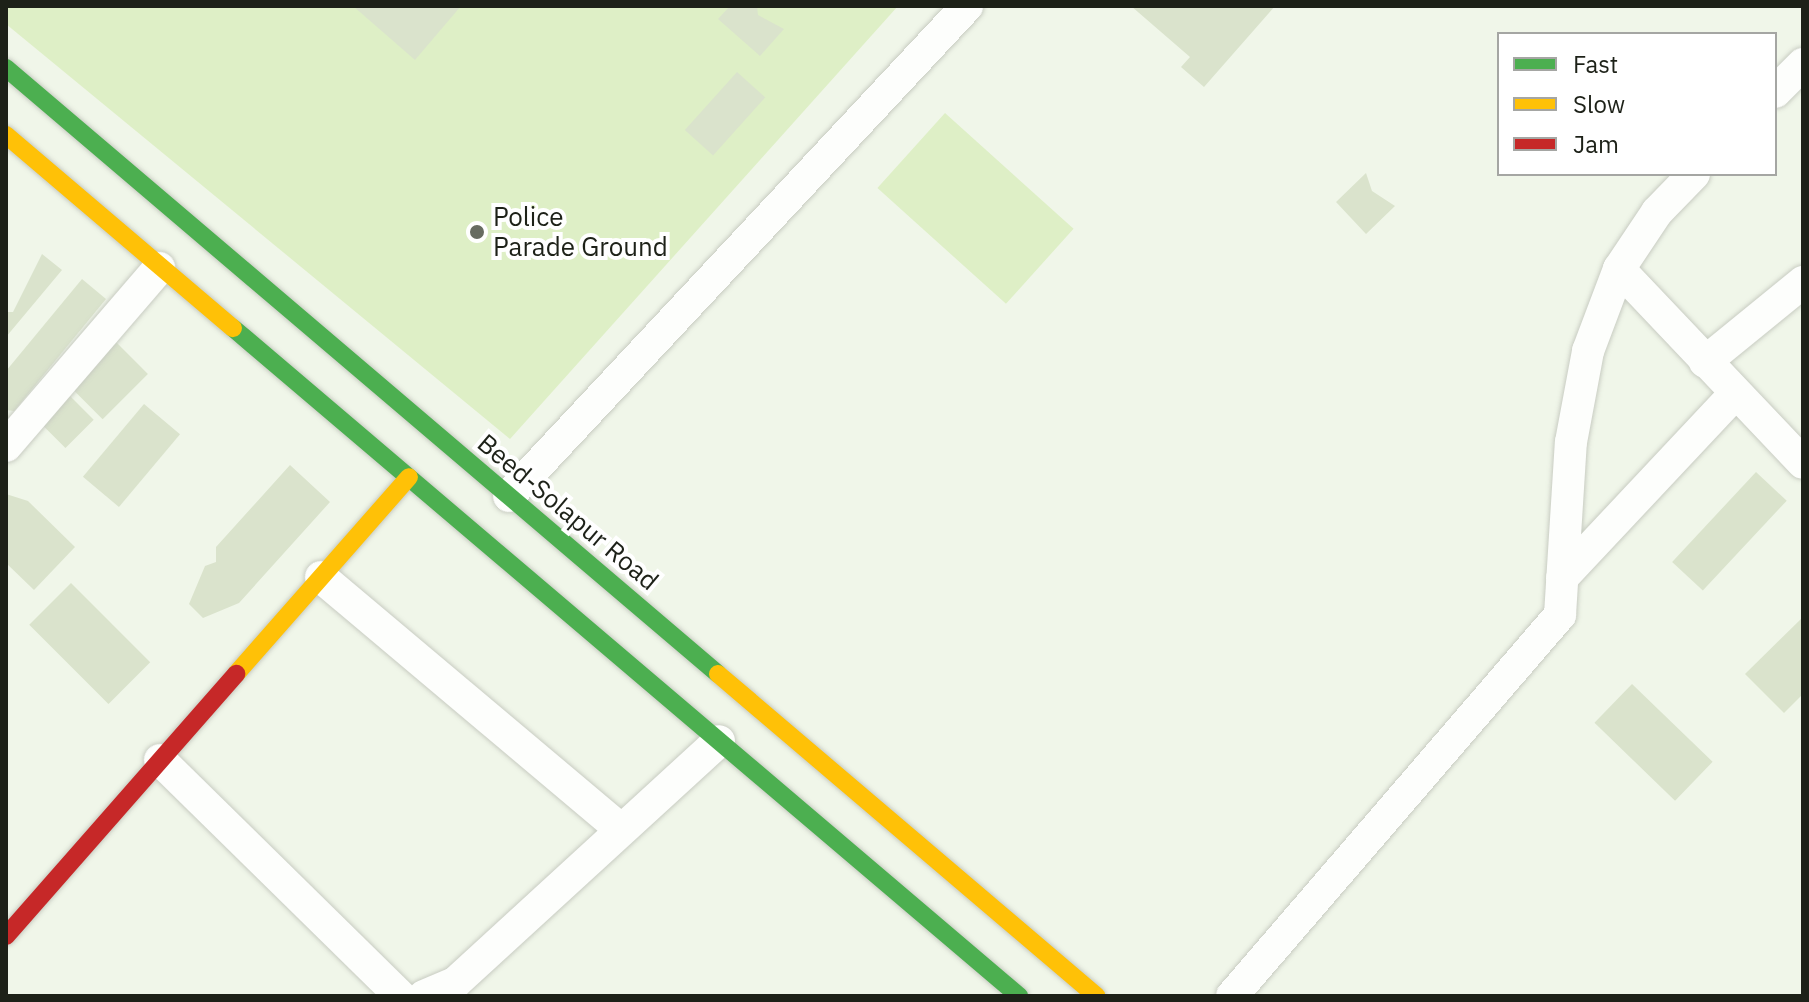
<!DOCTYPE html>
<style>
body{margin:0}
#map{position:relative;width:1809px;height:1002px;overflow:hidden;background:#f0f6e9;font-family:"IBM Plex Sans",sans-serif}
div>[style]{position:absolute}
.green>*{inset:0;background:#deefc6;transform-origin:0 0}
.building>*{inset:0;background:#dae3cc;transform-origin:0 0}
.roads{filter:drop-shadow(0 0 2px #c8ccc2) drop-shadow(0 0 2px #c8ccc2)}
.street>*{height:32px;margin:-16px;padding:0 16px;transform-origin:16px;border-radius:16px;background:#fdfefc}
.fast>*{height:18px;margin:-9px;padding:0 9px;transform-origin:9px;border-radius:9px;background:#4caf50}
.slow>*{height:18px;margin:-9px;padding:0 9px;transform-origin:9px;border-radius:9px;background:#ffc107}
.jam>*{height:18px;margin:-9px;padding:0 9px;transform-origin:9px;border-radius:9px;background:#c62828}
.dots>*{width:22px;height:22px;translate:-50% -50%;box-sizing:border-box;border:4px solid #fff;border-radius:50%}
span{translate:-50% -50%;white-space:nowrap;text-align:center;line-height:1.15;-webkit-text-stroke:8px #fff;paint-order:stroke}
.poi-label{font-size:26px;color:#1d2118}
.left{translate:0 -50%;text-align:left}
.street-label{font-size:26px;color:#1d2118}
.frame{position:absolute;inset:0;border:8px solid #1d2118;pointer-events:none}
.legend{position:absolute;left:1497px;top:32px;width:280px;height:144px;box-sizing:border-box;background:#fff;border:2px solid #a5a6a3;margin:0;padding:10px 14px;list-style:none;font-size:24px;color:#1d2118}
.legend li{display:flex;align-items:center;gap:16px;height:40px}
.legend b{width:40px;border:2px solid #a5a6a3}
</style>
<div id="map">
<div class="green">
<div style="clip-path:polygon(6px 6px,898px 6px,510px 439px,6px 24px)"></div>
<div style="left:945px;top:113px;width:173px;height:101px;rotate:42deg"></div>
</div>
<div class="building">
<div style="clip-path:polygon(353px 6px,461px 6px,415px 60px)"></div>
<div style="clip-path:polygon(730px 6px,757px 6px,758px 15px,784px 29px,760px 56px,718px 19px)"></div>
<div style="clip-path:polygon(1131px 6px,1275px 6px,1204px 87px,1181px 67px,1190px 57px)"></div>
<div style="left:737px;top:72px;width:38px;height:78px;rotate:42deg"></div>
<div style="clip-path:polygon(1366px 173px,1372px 191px,1395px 206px,1366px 234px,1336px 202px)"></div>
<div style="clip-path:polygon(42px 254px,62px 270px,6px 337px,6px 312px,13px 312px)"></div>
<div style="clip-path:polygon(82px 279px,106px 299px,14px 411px,6px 410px,6px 371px)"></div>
<div style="left:109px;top:335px;width:55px;height:64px;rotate:45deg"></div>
<div style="left:64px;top:390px;width:42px;height:40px;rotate:45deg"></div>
<div style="left:144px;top:404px;width:47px;height:95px;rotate:40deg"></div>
<div style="clip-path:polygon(290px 465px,330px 502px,239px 603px,203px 618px,189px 604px,205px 566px,216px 562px,216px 547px)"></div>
<div style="left:1756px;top:472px;width:42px;height:123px;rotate:43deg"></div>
<div style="clip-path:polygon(6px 494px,28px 501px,75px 547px,34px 590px,6px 563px)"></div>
<div style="left:71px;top:583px;width:112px;height:59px;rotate:45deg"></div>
<div style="clip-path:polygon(1803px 617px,1803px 694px,1784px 713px,1745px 674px)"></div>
<div style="left:1632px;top:684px;width:112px;height:54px;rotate:44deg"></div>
</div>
<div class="roads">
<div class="street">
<div style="left:1775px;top:92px;width:40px;rotate:-45deg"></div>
<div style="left:1619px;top:269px;width:267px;rotate:46.5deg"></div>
<div style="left:1705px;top:362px;width:127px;rotate:-39.2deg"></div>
<div style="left:6px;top:446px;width:235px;rotate:-49.3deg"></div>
<div style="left:509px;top:496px;width:671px;rotate:-46.93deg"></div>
<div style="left:321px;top:577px;width:392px;rotate:40.1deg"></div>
<div style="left:1562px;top:578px;width:253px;rotate:-46.8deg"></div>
<div style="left:160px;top:760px;width:337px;rotate:44.5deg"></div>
<div style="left:424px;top:996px;width:34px;rotate:-23deg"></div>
<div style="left:455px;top:983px;width:358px;rotate:-42.5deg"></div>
<div style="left:1232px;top:996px;width:503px;rotate:-49.28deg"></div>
<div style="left:1560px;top:615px;width:173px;rotate:-86.4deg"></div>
<div style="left:1571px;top:442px;width:93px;rotate:-79.4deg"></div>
<div style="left:1588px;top:351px;width:88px;rotate:-69.3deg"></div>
<div style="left:1619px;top:269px;width:69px;rotate:-56.3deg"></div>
<div style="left:1657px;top:212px;width:53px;rotate:-45.8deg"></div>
</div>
<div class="fast">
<div style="left:6px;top:68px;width:935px;rotate:40.4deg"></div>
<div style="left:233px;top:328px;width:1032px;rotate:40.36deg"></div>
</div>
<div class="slow">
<div style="left:6px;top:135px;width:298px;rotate:40.4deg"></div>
<div style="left:236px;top:674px;width:262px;rotate:-48.7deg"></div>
<div style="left:718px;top:674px;width:497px;rotate:40.4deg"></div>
</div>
<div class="jam">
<div style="left:6px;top:936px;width:349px;rotate:-48.7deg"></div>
</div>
</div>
<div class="dots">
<div style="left:477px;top:232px;background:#676c61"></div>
</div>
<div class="poi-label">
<span class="left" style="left:493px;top:232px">Police<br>Parade Ground</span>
</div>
<div class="street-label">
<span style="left:568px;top:512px;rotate:40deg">Beed-Solapur Road</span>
</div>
<div class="frame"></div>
<ul class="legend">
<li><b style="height:10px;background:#4caf50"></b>Fast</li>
<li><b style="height:10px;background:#ffc107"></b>Slow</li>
<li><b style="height:10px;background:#c62828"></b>Jam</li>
</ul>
</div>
